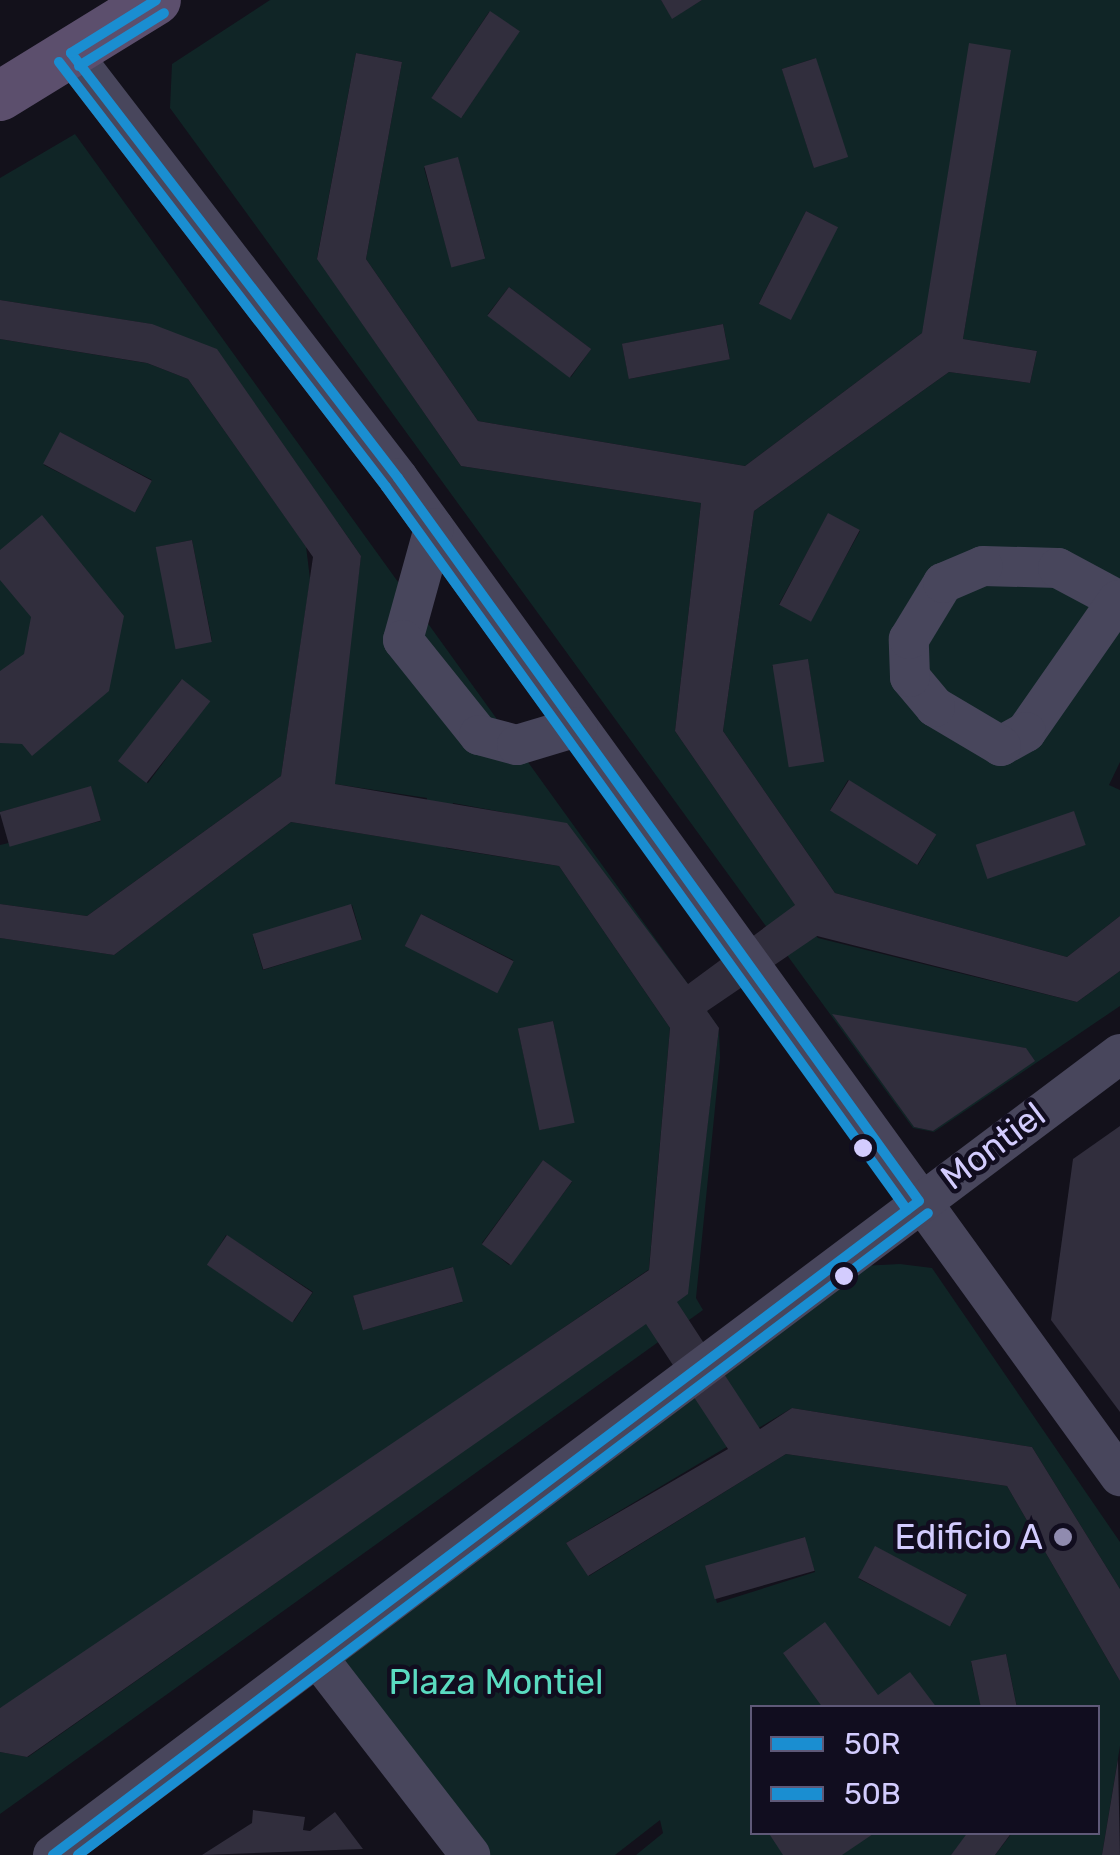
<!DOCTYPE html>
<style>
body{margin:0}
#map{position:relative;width:1120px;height:1855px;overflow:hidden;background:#13111b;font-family:Rubik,sans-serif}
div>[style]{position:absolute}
.green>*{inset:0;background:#102526}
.building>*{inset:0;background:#312e3d;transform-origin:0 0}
.minor>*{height:40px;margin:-20px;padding:0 20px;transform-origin:20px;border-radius:20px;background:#48465c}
.major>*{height:50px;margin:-25px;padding:0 25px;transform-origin:25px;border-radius:25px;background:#5c4f6d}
.bus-1>*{height:10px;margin:-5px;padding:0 5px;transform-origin:5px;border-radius:5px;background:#1a8ed1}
.bus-2>*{height:10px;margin:-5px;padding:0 5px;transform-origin:5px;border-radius:5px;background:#1a8ed1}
.dots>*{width:28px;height:28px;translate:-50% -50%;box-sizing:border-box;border:5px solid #110d1f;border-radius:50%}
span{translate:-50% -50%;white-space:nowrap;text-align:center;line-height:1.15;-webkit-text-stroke:9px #110d1f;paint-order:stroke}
.street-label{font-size:35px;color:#d3ccfe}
.poi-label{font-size:35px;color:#d3ccfe}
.right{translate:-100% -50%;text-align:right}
.park-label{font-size:35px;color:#5adbc0}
.legend{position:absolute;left:750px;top:1705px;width:350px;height:130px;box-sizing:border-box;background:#110d1f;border:2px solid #5f5978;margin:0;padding:12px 18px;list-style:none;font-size:30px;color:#d3ccfe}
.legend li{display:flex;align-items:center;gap:20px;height:50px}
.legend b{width:50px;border:2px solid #5f5978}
</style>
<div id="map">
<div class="green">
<div style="clip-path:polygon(evenodd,270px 0,661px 0,672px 18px,702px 0,1120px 0,1120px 762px,1109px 785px,1120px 790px,1120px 916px,1067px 957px,835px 893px,723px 731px,754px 511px,949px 372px,1030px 383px,1037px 351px,963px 339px,1010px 50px,922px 333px,745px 466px,478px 421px,366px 259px,402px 62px,356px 53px,317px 258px,461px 466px,701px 503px,675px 731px,818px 938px,1077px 1002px,1120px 971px,1120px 1006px,934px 1132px,913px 1128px,170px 108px,172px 64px,270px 0,489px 12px,519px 31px,462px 117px,432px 97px,489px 12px,270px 0,816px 58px,814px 168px,782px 69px,816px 58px,270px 0,458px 158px,485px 257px,452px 267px,424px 168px,458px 158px,270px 0,806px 211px,837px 227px,759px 304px,759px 303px,806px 211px,270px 0,509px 287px,591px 349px,571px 377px,488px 314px,509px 287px,270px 0,723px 324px,730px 359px,629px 379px,622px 344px,723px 324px,270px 0,828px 514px,860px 531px,810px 621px,779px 604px,828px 514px,270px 0,808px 660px,824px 761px,824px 762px,772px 666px,808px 660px,270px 0,848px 780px,936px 835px,918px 865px,830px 810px,848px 780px,270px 0,1074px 812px,1085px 845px,987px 878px,1074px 811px,1074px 812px,270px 0,833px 1015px,1025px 1048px,1034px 1060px,933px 1131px,914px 1127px,833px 1015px)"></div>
<div style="clip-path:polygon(evenodd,75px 134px,688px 984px,719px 1028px,720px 1058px,696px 1298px,703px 1310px,0 1814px,0 1752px,28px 1757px,418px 1483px,0 1708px,0 938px,114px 955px,291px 822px,419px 843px,427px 798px,335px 784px,310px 580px,281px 776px,87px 916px,0 904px,0 845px,101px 821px,91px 787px,0 812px,0 339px,146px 363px,151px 324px,0 300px,0 178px,75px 134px,152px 325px,217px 350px,337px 522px,305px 545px,188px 379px,147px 363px,152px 325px,75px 134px,61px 433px,152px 480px,136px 511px,44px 465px,61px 433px,75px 134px,338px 523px,361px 556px,357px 586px,310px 579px,306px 546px,338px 523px,75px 134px,192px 540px,212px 641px,211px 642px,157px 547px,192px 540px,75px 134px,181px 680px,209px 701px,148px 783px,120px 762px,181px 680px,75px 134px,453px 803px,567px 824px,719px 1028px,687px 1293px,649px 1268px,670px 1028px,559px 866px,446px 848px,453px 803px,75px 134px,352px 905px,362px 939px,263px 970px,253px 937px,352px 905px,75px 134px,421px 914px,513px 960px,513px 961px,405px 946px,421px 914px,75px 134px,553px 1021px,573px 1122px,540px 1130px,518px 1029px,553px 1021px,75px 134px,543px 1160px,572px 1182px,509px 1265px,482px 1243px,543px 1160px,75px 134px,226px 1235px,313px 1292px,294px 1321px,208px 1265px,226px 1235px,75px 134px,452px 1267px,462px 1302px,363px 1330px,353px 1296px,452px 1267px,75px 134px,648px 1270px,687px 1293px,408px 1434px,648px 1270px)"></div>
<div style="clip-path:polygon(evenodd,900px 1264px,932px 1268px,1120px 1542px,1120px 1589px,1032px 1447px,792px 1408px,566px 1543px,589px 1576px,786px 1454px,1007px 1486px,1120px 1681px,1120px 1746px,1102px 1855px,995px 1855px,1012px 1833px,1098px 1832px,1098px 1708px,1017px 1707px,1006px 1654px,971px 1662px,981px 1707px,752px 1708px,752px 1832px,968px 1833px,951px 1855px,636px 1855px,663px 1833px,660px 1820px,615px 1855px,470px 1855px,318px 1658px,862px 1266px,900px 1264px,804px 1537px,815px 1572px,717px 1603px,707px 1569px,804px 1537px,900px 1264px,875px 1547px,966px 1594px,951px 1625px,859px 1579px,875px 1547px)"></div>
</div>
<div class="building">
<div style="clip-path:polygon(661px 0,702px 0,672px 19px)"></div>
<div style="left:490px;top:11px;width:36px;height:105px;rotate:34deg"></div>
<div style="clip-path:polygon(969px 43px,1011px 50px,963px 339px,1037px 351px,1030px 383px,949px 372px,754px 511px,723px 731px,835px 893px,1067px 957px,1120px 916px,1120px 971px,1077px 1002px,817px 936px,707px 1011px,719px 1028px,688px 1294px,677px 1302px,760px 1429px,792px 1408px,1032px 1447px,1120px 1589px,1120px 1681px,1007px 1486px,786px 1454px,588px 1576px,566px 1543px,728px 1449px,646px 1324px,27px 1757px,0 1752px,0 1708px,649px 1270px,670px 1028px,559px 866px,291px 822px,114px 955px,0 938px,0 904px,87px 916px,281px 776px,313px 557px,188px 379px,147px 363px,0 339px,0 300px,152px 324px,217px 349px,361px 556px,335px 784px,567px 823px,688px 984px,795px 905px,675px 731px,701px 503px,461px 466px,317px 259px,356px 53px,402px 62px,366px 259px,478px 421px,745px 466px,922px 333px)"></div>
<div style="left:816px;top:58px;width:104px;height:36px;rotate:72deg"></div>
<div style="left:458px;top:157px;width:105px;height:35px;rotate:75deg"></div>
<div style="left:806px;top:211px;width:36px;height:104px;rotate:27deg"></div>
<div style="left:509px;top:287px;width:103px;height:36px;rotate:37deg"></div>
<div style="left:723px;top:324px;width:36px;height:103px;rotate:79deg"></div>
<div style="left:60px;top:432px;width:104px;height:36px;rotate:28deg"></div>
<div style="left:828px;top:513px;width:36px;height:104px;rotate:28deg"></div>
<div style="clip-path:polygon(42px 515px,124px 616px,109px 691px,32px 756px,22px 744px,0 743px,0 671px,24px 654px,31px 617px,0 580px,0 550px)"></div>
<div style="left:192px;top:540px;width:104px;height:37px;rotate:79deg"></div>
<div style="left:808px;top:659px;width:104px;height:36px;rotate:81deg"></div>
<div style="left:182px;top:679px;width:36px;height:104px;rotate:38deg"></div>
<div style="left:849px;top:780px;width:103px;height:36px;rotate:32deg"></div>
<div style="left:91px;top:786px;width:36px;height:95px;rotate:74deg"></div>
<div style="left:1074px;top:811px;width:36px;height:104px;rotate:71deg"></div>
<div style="left:351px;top:904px;width:37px;height:103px;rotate:73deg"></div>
<div style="left:421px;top:914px;width:104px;height:36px;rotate:27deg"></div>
<div style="clip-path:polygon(832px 1014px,1026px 1048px,1035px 1061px,933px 1131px,914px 1127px)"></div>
<div style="left:553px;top:1021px;width:104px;height:36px;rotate:78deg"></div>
<div style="clip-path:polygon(1120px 1126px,1120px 1412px,1051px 1320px,1073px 1159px)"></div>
<div style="left:543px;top:1160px;width:36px;height:104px;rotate:36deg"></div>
<div style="left:227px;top:1235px;width:103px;height:36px;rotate:34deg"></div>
<div style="left:453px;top:1267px;width:36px;height:104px;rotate:74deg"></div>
<div style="left:805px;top:1537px;width:35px;height:104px;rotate:74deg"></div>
<div style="left:875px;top:1546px;width:104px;height:36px;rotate:28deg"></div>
<div style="clip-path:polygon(825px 1622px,878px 1695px,910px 1672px,937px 1708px,823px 1708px,783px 1653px)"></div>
<div style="clip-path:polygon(1006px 1654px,1017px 1708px,981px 1708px,971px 1661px)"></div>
<div style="clip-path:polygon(1118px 1759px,1120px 1855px,1102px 1855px)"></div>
<div style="clip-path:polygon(253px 1810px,305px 1817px,303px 1830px,310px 1831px,335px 1812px,363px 1849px,202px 1855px,252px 1823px)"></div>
<div style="clip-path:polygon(768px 1832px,876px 1832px,842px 1855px,783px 1855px)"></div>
<div style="clip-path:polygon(968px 1832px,1012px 1832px,995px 1855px,951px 1855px)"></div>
</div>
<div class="minor">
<div style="left:71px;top:53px;width:536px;rotate:52.42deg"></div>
<div style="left:398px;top:478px;width:1232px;rotate:54.12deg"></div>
<div style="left:434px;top:528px;width:116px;rotate:105.5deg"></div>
<div style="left:403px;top:640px;width:122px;rotate:51.3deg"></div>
<div style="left:479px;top:735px;width:39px;rotate:15deg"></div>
<div style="left:517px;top:745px;width:63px;rotate:-16.7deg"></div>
<div style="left:983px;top:566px;width:75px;rotate:1.5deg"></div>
<div style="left:1058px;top:568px;width:68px;rotate:28.1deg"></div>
<div style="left:1118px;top:600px;width:161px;rotate:124.9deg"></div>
<div style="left:1026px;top:732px;width:29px;rotate:151deg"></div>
<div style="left:1001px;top:746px;width:77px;rotate:-149.4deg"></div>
<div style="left:935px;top:707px;width:39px;rotate:-130deg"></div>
<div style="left:910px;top:677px;width:38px;rotate:-92deg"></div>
<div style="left:909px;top:639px;width:66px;rotate:-58.7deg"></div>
<div style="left:943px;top:583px;width:43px;rotate:-23deg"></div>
<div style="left:318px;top:1658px;width:249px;rotate:52.3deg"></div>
<div style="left:53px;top:1855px;width:1334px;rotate:-36.9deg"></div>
</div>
<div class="major">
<div style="left:0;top:96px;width:183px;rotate:-31.6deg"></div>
</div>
<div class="bus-1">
<div style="left:71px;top:53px;width:536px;rotate:52.42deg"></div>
<div style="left:398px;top:478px;width:891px;rotate:54.22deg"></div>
<div style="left:71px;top:53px;width:100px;rotate:-31.9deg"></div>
<div style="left:53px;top:1855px;width:1085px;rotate:-37.06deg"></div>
</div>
<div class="bus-2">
<div style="left:59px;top:62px;width:536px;rotate:52.42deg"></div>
<div style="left:386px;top:487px;width:891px;rotate:54.22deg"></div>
<div style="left:79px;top:66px;width:100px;rotate:-31.9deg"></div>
<div style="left:78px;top:1855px;width:1065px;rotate:-37.06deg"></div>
</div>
<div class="dots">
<div style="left:863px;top:1148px;background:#d3ccfe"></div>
<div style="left:844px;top:1276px;background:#d3ccfe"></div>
<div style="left:1063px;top:1537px;background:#908baf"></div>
</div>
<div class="street-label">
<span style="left:993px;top:1146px;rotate:-37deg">Montiel</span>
</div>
<div class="poi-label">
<span class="right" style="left:1043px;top:1537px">Edificio A</span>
</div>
<div class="park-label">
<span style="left:496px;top:1682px">Plaza Montiel</span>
</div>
<ul class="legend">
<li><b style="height:12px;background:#1a8ed1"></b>50R</li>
<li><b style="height:12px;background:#1a8ed1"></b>50B</li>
</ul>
</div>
